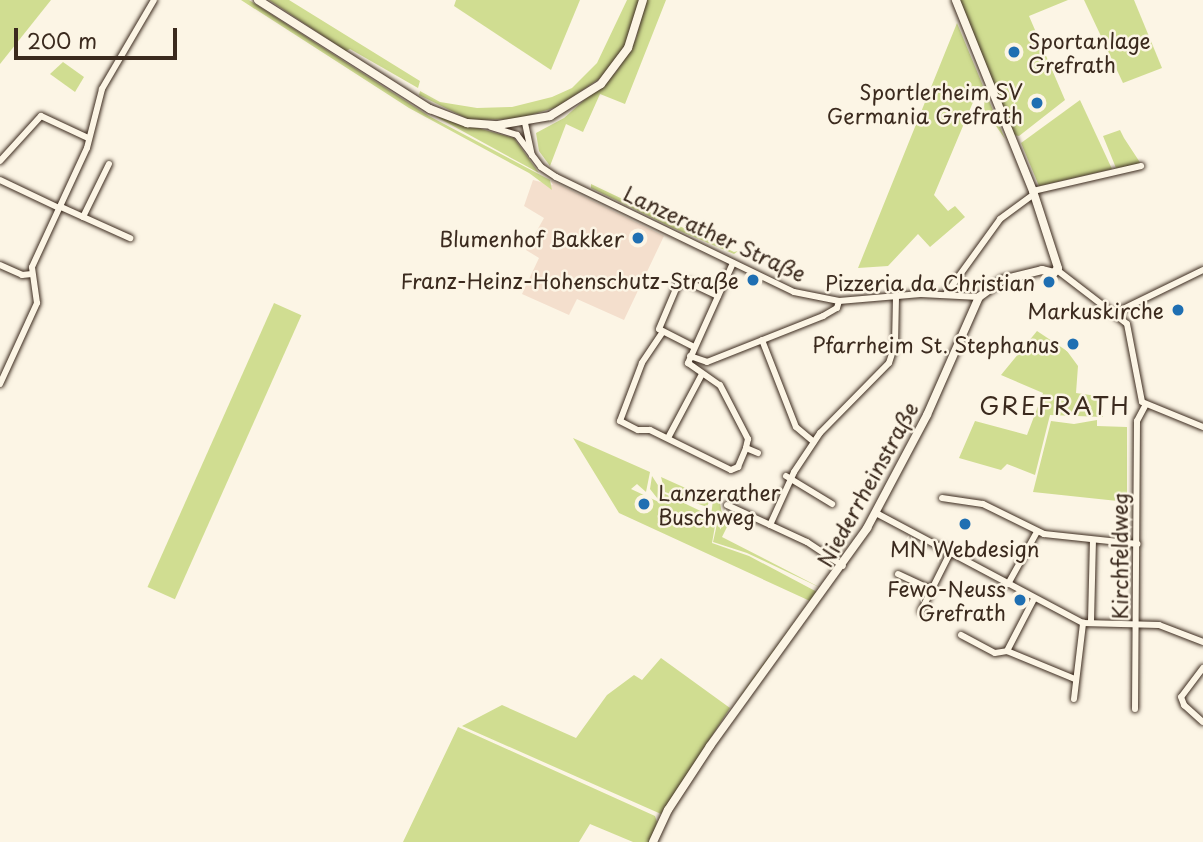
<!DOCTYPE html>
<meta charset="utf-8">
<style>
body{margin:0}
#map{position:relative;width:1203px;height:842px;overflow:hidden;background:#fcf5e5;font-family:"Playpen Sans",sans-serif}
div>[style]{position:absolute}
.built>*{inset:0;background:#f4dfcd}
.green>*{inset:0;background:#d0dd91;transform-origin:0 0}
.roads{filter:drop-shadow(0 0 2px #3b2a1e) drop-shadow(0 0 2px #3b2a1e)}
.minor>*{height:6px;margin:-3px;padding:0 3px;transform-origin:3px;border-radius:3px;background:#fcf5e5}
.major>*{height:8px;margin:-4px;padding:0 4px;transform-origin:4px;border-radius:4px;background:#fcf5e5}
.dots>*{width:19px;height:19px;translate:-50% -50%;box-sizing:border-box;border:4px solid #fcf5e5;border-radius:50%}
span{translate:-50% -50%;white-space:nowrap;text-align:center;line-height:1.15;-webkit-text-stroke:5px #fcf5e5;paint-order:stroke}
.poi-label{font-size:21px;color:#3b2a1e}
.left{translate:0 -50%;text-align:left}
.right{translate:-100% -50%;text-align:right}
.street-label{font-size:21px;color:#3b2a1e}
.quarter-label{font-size:24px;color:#3b2a1e;letter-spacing:2px}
.scale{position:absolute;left:14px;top:28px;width:163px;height:32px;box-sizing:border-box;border:4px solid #3b2a1e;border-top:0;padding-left:9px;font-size:21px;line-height:24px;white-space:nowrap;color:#3b2a1e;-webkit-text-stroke:5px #fcf5e5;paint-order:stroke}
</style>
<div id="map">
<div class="built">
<div style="clip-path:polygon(533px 180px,553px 185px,550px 180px,664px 236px,624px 320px,577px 299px,569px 315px,522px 294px,539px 258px,526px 250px,544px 218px,524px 206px)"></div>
</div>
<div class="green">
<div style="clip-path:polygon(0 0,51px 0,0 64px)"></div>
<div style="clip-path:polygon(241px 0,249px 0,429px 116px,550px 180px,552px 190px,529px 173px,409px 108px)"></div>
<div style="clip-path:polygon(269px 0,289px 0,420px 81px,418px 88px,350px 49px,346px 51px)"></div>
<div style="clip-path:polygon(456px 0,580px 0,551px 70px,454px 6px)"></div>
<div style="clip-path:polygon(627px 0,640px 0,624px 47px,602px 77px,557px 107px,517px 119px,470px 120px,419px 95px,420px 91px,440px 102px,477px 108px,512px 107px,552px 97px,572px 88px,597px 63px)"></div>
<div style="clip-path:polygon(646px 0,666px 0,625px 104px,600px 94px,583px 132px,566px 124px,550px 166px,539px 151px,536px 133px,564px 118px,616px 72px,636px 39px)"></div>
<div style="clip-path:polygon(959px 0,1068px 0,1029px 16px,1065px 100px,1019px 136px,1014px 135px)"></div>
<div style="clip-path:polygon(1084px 0,1134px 0,1162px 68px,1123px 83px)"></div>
<div style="clip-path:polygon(957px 23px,1005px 139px,984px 109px,985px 93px,976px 95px,934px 195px,948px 211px,955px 206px,965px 217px,930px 247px,918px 234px,888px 266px,858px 268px)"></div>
<div style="clip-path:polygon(63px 62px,84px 77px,75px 92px,50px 74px)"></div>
<div style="clip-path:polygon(1080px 100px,1112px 169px,1039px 186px,1021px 143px)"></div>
<div style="clip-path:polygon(435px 116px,514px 138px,539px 173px,515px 160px)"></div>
<div style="clip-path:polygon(1120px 130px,1124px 138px,1141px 164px,1116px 168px,1103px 136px)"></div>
<div style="clip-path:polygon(591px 184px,734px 252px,738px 251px,734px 254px,673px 228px,591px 188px)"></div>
<div style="left:274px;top:303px;width:30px;height:311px;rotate:24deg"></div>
<div style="clip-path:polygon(1037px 331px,1067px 351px,1078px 366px,1076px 393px,1097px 396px,1103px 417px,1050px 415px,1035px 475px,1007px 464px,1001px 470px,959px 458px,975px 421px,1027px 435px,1043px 393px,1001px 375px)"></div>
<div style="clip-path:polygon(1097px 420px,1097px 426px,1127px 427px,1127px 502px,1033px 492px,1051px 421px,1074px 424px)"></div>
<div style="clip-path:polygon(573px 438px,650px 472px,646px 492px,637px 484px,631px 489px,661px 503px,650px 489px,652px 476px,663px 493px,711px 516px,713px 500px,720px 503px,722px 514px,734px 513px,722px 537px,823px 589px,747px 553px,713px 542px,717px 524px,712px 516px,715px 526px,712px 543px,749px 556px,819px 593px,733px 705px,810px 601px,619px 513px)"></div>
<div style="clip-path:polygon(661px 477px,710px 499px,707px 507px,665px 492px)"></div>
<div style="clip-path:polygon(661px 658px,730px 708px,661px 814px,462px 726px,502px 705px,576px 738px,607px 695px,634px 675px,642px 680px)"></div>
<div style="clip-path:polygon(458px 727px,655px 816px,657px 822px,650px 842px,633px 842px,590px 824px,579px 842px,403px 842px)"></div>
</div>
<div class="roads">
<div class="minor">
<div style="left:525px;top:123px;width:33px;rotate:78deg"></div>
<div style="left:491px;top:127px;width:27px;rotate:17deg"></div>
<div style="left:517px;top:135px;width:40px;rotate:53deg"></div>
<div style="left:541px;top:167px;width:18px;rotate:34deg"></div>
<div style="left:556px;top:177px;width:264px;rotate:25.8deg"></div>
<div style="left:794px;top:292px;width:46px;rotate:11.3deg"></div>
<div style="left:839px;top:301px;width:82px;rotate:-4.9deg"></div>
<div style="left:921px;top:294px;width:58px;rotate:3deg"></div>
<div style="left:0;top:161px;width:61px;rotate:-47.7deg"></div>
<div style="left:41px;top:116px;width:52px;rotate:25.1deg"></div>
<div style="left:0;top:180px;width:65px;rotate:25.4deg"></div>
<div style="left:1033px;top:191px;width:111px;rotate:-13deg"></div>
<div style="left:61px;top:207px;width:76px;rotate:24.2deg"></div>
<div style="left:83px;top:217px;width:59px;rotate:-63.9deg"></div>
<div style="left:733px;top:263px;width:110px;rotate:114.2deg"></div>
<div style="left:688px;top:363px;width:39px;rotate:35deg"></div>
<div style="left:720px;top:385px;width:61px;rotate:62.6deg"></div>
<div style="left:748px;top:439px;width:9px;rotate:103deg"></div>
<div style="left:746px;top:448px;width:13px;rotate:23deg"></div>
<div style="left:0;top:265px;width:24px;rotate:24deg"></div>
<div style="left:22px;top:275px;width:10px;rotate:-6deg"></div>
<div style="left:1057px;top:270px;width:88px;rotate:37.6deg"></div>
<div style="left:1127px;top:324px;width:79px;rotate:79.1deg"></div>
<div style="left:1142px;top:402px;width:66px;rotate:22.3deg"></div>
<div style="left:946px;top:294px;width:92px;rotate:-54.2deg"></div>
<div style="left:1000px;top:219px;width:42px;rotate:-36.3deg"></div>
<div style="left:1117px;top:312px;width:96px;rotate:-26deg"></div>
<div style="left:662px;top:333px;width:36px;rotate:124deg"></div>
<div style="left:642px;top:363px;width:62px;rotate:110.8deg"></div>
<div style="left:620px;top:421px;width:20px;rotate:27deg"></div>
<div style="left:638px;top:430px;width:12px"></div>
<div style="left:650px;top:430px;width:90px;rotate:26.3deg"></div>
<div style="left:731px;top:470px;width:8px;rotate:-23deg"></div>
<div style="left:738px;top:467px;width:21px;rotate:-67deg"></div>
<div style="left:762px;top:340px;width:93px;rotate:68.7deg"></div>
<div style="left:796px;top:427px;width:23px;rotate:40deg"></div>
<div style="left:694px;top:347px;width:39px;rotate:-153deg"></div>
<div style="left:659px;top:329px;width:49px;rotate:-67.1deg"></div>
<div style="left:678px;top:284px;width:10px;rotate:-11deg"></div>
<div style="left:688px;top:282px;width:33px;rotate:25deg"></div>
<div style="left:690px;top:356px;width:18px;rotate:19deg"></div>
<div style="left:707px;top:362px;width:125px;rotate:-21.6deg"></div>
<div style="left:823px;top:316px;width:16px;rotate:-30deg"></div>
<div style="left:837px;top:308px;width:7px;rotate:-74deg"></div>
<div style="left:0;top:384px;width:89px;rotate:-65.4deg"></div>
<div style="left:37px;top:303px;width:36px;rotate:-98deg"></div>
<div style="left:32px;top:267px;width:131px;rotate:-65.2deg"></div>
<div style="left:87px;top:148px;width:61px;rotate:-75.7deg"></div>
<div style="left:102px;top:89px;width:103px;rotate:-59.7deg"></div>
<div style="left:668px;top:438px;width:72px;rotate:-62deg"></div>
<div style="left:786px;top:476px;width:54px;rotate:31.3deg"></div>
<div style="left:942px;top:498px;width:41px;rotate:8.3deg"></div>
<div style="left:983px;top:504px;width:68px;rotate:26.2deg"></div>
<div style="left:1044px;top:534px;width:94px;rotate:6.1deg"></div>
<div style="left:727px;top:505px;width:88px;rotate:24.8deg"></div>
<div style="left:807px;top:542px;width:43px;rotate:33.7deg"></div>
<div style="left:876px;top:513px;width:234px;rotate:28deg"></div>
<div style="left:1083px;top:623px;width:76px;rotate:1.5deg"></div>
<div style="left:1159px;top:625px;width:47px;rotate:21.1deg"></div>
<div style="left:770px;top:525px;width:58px;rotate:-65.6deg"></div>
<div style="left:794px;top:472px;width:47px;rotate:-56.3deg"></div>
<div style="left:820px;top:433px;width:98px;rotate:-45.4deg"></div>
<div style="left:889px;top:363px;width:19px;rotate:-72deg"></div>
<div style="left:895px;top:345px;width:49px;rotate:-88.8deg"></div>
<div style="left:898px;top:574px;width:35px;rotate:25deg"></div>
<div style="left:1008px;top:584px;width:60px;rotate:-60.9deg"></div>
<div style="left:921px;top:611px;width:65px;rotate:-63.4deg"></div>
<div style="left:1091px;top:621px;width:81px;rotate:-88.6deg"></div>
<div style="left:961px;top:635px;width:38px;rotate:28deg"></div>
<div style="left:995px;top:653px;width:12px;rotate:-9deg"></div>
<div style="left:1007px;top:651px;width:74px;rotate:22.4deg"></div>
<div style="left:1007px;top:651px;width:59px;rotate:-62.6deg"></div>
<div style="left:1203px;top:668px;width:36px;rotate:127deg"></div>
<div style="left:1181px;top:697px;width:9px;rotate:69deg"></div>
<div style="left:1184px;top:705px;width:25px;rotate:42deg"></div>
<div style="left:1074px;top:699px;width:77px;rotate:-83.2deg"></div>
<div style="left:1135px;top:709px;width:288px;rotate:-89.6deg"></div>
<div style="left:1137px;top:421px;width:17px;rotate:-62deg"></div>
</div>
<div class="major">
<div style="left:258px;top:0;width:204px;rotate:32.4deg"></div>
<div style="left:430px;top:109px;width:40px;rotate:21deg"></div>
<div style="left:467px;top:123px;width:31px;rotate:4deg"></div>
<div style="left:498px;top:125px;width:53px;rotate:-9.8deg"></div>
<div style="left:550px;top:116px;width:60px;rotate:-32.1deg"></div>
<div style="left:601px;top:84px;width:45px;rotate:-53.1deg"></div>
<div style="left:628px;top:48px;width:50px;rotate:-72.6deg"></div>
<div style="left:653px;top:842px;width:35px;rotate:-65deg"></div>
<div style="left:668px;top:810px;width:77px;rotate:-56.7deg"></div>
<div style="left:710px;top:746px;width:269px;rotate:-54.2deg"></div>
<div style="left:867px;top:528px;width:128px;rotate:-62deg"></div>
<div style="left:927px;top:415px;width:129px;rotate:-66.2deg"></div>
<div style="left:979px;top:297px;width:29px;rotate:-36deg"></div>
<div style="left:1002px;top:280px;width:41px;rotate:-14deg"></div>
<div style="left:1042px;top:270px;width:12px;rotate:14deg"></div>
<div style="left:1054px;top:273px;width:6px;rotate:-51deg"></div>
<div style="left:1058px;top:268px;width:81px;rotate:-108deg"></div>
<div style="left:1033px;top:191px;width:206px;rotate:-112deg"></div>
</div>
</div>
<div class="dots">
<div style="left:1014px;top:52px;background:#1f6fb2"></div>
<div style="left:1037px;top:103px;background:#1f6fb2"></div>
<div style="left:638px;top:238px;background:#1f6fb2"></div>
<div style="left:753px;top:280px;background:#1f6fb2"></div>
<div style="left:1049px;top:282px;background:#1f6fb2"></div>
<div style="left:1178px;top:310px;background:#1f6fb2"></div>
<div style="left:1073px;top:344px;background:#1f6fb2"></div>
<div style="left:644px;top:504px;background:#1f6fb2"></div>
<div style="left:965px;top:524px;background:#1f6fb2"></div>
<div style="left:1020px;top:600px;background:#1f6fb2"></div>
</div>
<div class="poi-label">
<span class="left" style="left:1028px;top:52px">Sportanlage<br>Grefrath</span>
<span class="right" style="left:1023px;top:103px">Sportlerheim SV<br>Germania Grefrath</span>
<span class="right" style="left:624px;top:238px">Blumenhof Bakker</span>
<span class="right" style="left:739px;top:280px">Franz-Heinz-Hohenschutz-Straße</span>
<span class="right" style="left:1035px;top:282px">Pizzeria da Christian</span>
<span class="right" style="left:1164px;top:310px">Markuskirche</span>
<span class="right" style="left:1059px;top:344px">Pfarrheim St. Stephanus</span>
<span class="left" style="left:658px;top:504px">Lanzerather<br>Buschweg</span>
<span style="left:965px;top:548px">MN Webdesign</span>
<span class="right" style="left:1006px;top:600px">Fewo-Neuss<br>Grefrath</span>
</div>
<div class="street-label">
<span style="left:715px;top:233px;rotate:25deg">Lanzerather Straße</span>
<span style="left:867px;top:484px;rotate:-61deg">Niederrheinstraße</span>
<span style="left:1119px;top:556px;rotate:-90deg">Kirchfeldweg</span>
</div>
<div class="quarter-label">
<span style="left:1055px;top:406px">GREFRATH</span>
</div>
<div class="scale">200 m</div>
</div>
